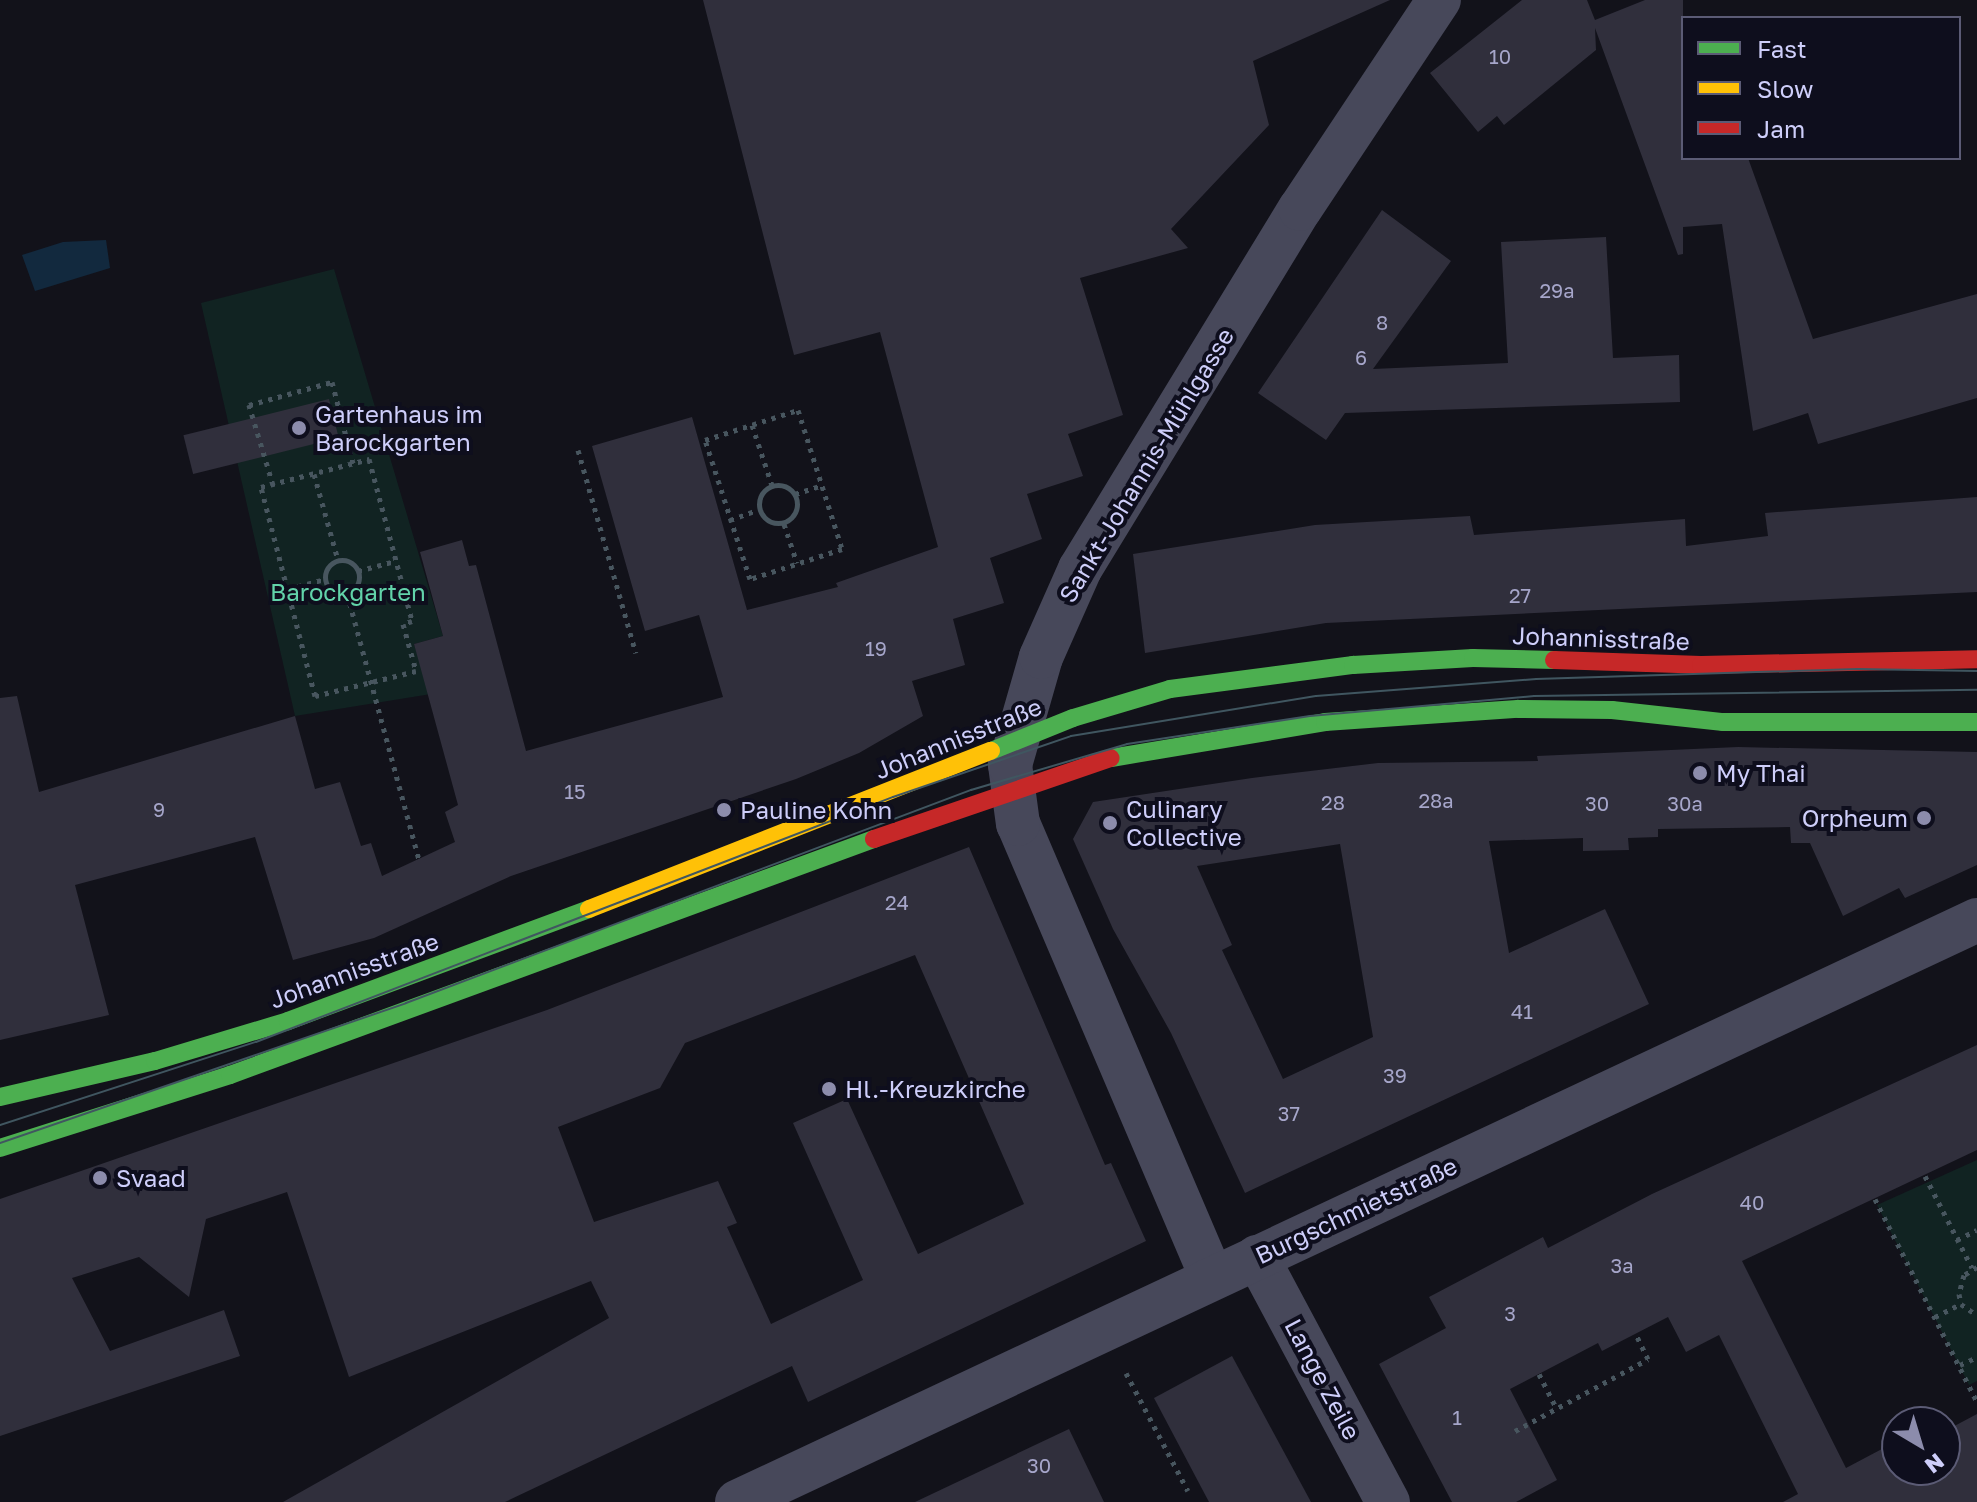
<!DOCTYPE html>
<meta charset="utf-8">
<style>
body{margin:0}
#map{position:relative;width:1977px;height:1502px;overflow:hidden;background:#12121a;font-family:"Golos Text",sans-serif}
div>[style]{position:absolute}
.green>*{inset:0;background:#112322}
.water>*{inset:0;background:#12293e}
.building>*{inset:0;background:#302f3c;transform-origin:0 0}
.path>*{height:5px;margin-top:-2.5px;transform-origin:0;background:repeating-linear-gradient(90deg,#48565f 0 4px,transparent 0 10px)}
.path>.ring{margin:-2.5px;padding:0;box-sizing:content-box;background:none;border:5px solid #48565f;border-radius:50%}
.street>*{height:44px;margin:-22px;padding:0 22px;transform-origin:22px;border-radius:22px;background:#47485a}
.fast>*{height:18px;margin:-9px;padding:0 9px;transform-origin:9px;border-radius:9px;background:#4caf50}
.slow>*{height:18px;margin:-9px;padding:0 9px;transform-origin:9px;border-radius:9px;background:#ffc107}
.jam>*{height:18px;margin:-9px;padding:0 9px;transform-origin:9px;border-radius:9px;background:#c62828}
.tram>*{height:2px;margin:-1px;padding:0 1px;transform-origin:1px;border-radius:1px;background:#405660}
.dots>*{width:22px;height:22px;translate:-50% -50%;box-sizing:border-box;border:4px solid #0e0e1d;border-radius:50%}
span{translate:-50% -50%;white-space:nowrap;text-align:center;line-height:1.15;-webkit-text-stroke:8px #0e0e1d;paint-order:stroke}
.number-label{font-size:20px;color:#a6a6ca}
.number-label span{-webkit-text-stroke-width:0}
.poi-label{font-size:24px;color:#cecefa}
.left{translate:0 -50%;text-align:left}
.right{translate:-100% -50%;text-align:right}
.street-label{font-size:24px;color:#cecefa}
.park-label{font-size:24px;color:#62d3aa}
.legend{position:absolute;left:1681px;top:16px;width:280px;height:144px;box-sizing:border-box;background:#0e0e1d;border:2px solid #5b5b75;margin:0;padding:10px 14px;list-style:none;font-size:24px;color:#cecefa}
.legend li{display:flex;align-items:center;gap:16px;height:40px}
.legend b{width:40px;border:2px solid #5b5b75}
.north{position:absolute;left:1881px;top:1406px;width:80px;height:80px;box-sizing:border-box;background:#0e0e1d;border:2px solid #5b5b75;border-radius:50%;rotate:142deg;font-size:22px;font-weight:700;line-height:32px;text-align:center;color:#cecefa}
.north::after{content:'';display:block;margin:auto;width:28px;height:36px;background:#8c8cac;clip-path:polygon(50% 0,100% 100%,50% 72%,0 100%)}
</style>
<div id="map">
<div class="green">
<div style="clip-path:polygon(334px 269px,443px 636px,414px 644px,431px 694px,295px 716px,201px 303px)"></div>
<div style="clip-path:polygon(1977px 1160px,1977px 1381px,1969px 1385px,1877px 1205px)"></div>
</div>
<div class="water">
<div style="clip-path:polygon(106px 240px,110px 268px,35px 291px,22px 255px,63px 242px)"></div>
</div>
<div class="building">
<div style="clip-path:polygon(703px 0,1390px 0,1253px 61px,1269px 125px,1171px 229px,1188px 248px,1080px 278px,1123px 415px,1068px 434px,1083px 476px,1027px 494px,1042px 539px,990px 558px,1004px 603px,953px 619px,965px 665px,912px 681px,923px 716px,859px 753px,796px 779px,511px 876px,374px 938px,293px 960px,255px 837px,75px 885px,109px 1015px,0 1040px,0 698px,17px 696px,39px 792px,295px 716px,315px 789px,340px 782px,361px 846px,371px 843px,382px 876px,455px 842px,445px 812px,458px 805px,414px 644px,443px 636px,420px 552px,462px 540px,469px 566px,476px 565px,526px 751px,723px 697px,699px 615px,645px 631px,592px 446px,692px 417px,747px 610px,838px 587px,836px 583px,938px 547px,880px 332px,794px 355px)"></div>
<div style="clip-path:polygon(1522px 0,1587px 0,1595px 20px,1645px 0,1683px 0,1683px 158px,1748px 158px,1813px 339px,1977px 294px,1977px 398px,1818px 444px,1808px 413px,1753px 431px,1722px 224px,1683px 227px,1683px 254px,1678px 255px,1595px 28px,1596px 50px,1504px 125px,1497px 116px,1478px 132px,1430px 73px)"></div>
<div style="clip-path:polygon(1382px 210px,1451px 261px,1373px 369px,1508px 363px,1501px 242px,1606px 237px,1613px 358px,1679px 355px,1680px 402px,1345px 413px,1326px 440px,1258px 393px)"></div>
<div style="left:329px;top:399px;width:40px;height:150px;rotate:76deg"></div>
<div style="clip-path:polygon(1977px 497px,1977px 592px,1326px 623px,1145px 653px,1133px 554px,1315px 525px,1470px 516px,1474px 535px,1685px 519px,1686px 546px,1768px 536px,1765px 513px)"></div>
<div style="clip-path:polygon(evenodd,1738px 747px,1977px 752px,1977px 865px,1905px 898px,1899px 888px,1843px 916px,1810px 843px,1791px 843px,1790px 827px,1658px 829px,1658px 837px,1628px 838px,1629px 850px,1583px 851px,1583px 838px,1489px 841px,1509px 953px,1605px 909px,1649px 1004px,1245px 1193px,1171px 1033px,1113px 929px,1073px 839px,1093px 802px,1252px 778px,1378px 763px,1538px 761px,1537px 756px,1738px 747px,1340px 844px,1373px 1037px,1283px 1079px,1222px 950px,1232px 945px,1197px 866px,1340px 844px)"></div>
<div style="clip-path:polygon(evenodd,969px 847px,1105px 1165px,1111px 1163px,1146px 1241px,808px 1402px,792px 1366px,505px 1502px,283px 1502px,609px 1318px,591px 1281px,349px 1377px,287px 1192px,206px 1219px,189px 1297px,139px 1257px,72px 1278px,110px 1351px,224px 1310px,240px 1356px,0 1436px,0 1199px,547px 1010px,969px 847px,915px 955px,1024px 1204px,918px 1254px,847px 1099px,793px 1123px,863px 1280px,771px 1324px,727px 1227px,737px 1223px,718px 1181px,594px 1222px,558px 1127px,660px 1088px,685px 1043px,915px 955px)"></div>
<div style="clip-path:polygon(1977px 1045px,1977px 1150px,1742px 1261px,1846px 1468px,1897px 1441px,1897px 1470px,1945px 1470px,1945px 1431px,1977px 1414px,1977px 1502px,1783px 1502px,1798px 1494px,1719px 1335px,1686px 1352px,1668px 1317px,1602px 1351px,1598px 1343px,1510px 1389px,1557px 1480px,1516px 1502px,1452px 1502px,1379px 1364px,1446px 1328px,1429px 1297px,1543px 1237px,1548px 1248px,1652px 1194px)"></div>
<div style="clip-path:polygon(1232px 1356px,1311px 1502px,1209px 1502px,1200px 1485px,1154px 1398px)"></div>
<div style="clip-path:polygon(1069px 1429px,1104px 1502px,915px 1502px)"></div>
</div>
<div class="path">
<div style="left:798px;top:410px;width:146px;rotate:72.4deg"></div>
<div style="left:842px;top:549px;width:97px;rotate:161.9deg"></div>
<div style="left:750px;top:579px;width:146px;rotate:-107.9deg"></div>
<div style="left:705px;top:440px;width:98px;rotate:-17.9deg"></div>
<div style="left:752px;top:425px;width:63px;rotate:71.6deg"></div>
<div style="left:578px;top:450px;width:211px;rotate:74.1deg"></div>
<div style="left:369px;top:459px;width:168px;rotate:75.1deg"></div>
<div style="left:412px;top:621px;width:9px;rotate:162deg"></div>
<div style="left:403px;top:624px;width:49px;rotate:74.5deg"></div>
<div style="left:416px;top:671px;width:104px;rotate:166.1deg"></div>
<div style="left:315px;top:696px;width:216px;rotate:-104.5deg"></div>
<div style="left:261px;top:487px;width:112px;rotate:-14.5deg"></div>
<div style="left:314px;top:474px;width:89px;rotate:74.4deg"></div>
<div class="ring" style="left:759px;top:485px;width:33px;height:33px"></div>
<div style="left:273px;top:485px;width:84px;rotate:-106.7deg"></div>
<div style="left:249px;top:405px;width:86px;rotate:-15.5deg"></div>
<div style="left:332px;top:382px;width:84px;rotate:75.5deg"></div>
<div style="left:795px;top:494px;width:28px;rotate:-18deg"></div>
<div style="left:730px;top:520px;width:30px;rotate:-20deg"></div>
<div style="left:784px;top:524px;width:41px;rotate:71.6deg"></div>
<div class="ring" style="left:325px;top:560px;width:29px;height:29px"></div>
<div style="left:358px;top:571px;width:39px;rotate:-15deg"></div>
<div style="left:288px;top:589px;width:38px;rotate:-15deg"></div>
<div style="left:347px;top:593px;width:276px;rotate:74.9deg"></div>
<div style="left:1925px;top:1176px;width:103px;rotate:62.9deg"></div>
<div style="left:1875px;top:1199px;width:227px;rotate:63.3deg"></div>
<div style="left:1957px;top:1240px;width:22px;rotate:-27deg"></div>
<div style="left:1977px;top:1267px;width:15px;rotate:148deg"></div>
<div style="left:1964px;top:1275px;width:20px;rotate:105deg"></div>
<div style="left:1959px;top:1294px;width:10px;rotate:79deg"></div>
<div style="left:1961px;top:1304px;width:19px;rotate:35deg"></div>
<div style="left:1935px;top:1317px;width:29px;rotate:-27deg"></div>
<div style="left:1960px;top:1365px;width:19px;rotate:-25deg"></div>
<div style="left:1126px;top:1373px;width:133px;rotate:62.3deg"></div>
<div style="left:1539px;top:1374px;width:38px;rotate:63deg"></div>
<div style="left:1515px;top:1431px;width:151px;rotate:-28.4deg"></div>
<div style="left:1648px;top:1359px;width:28px;rotate:-116deg"></div>
</div>
<div class="street">
<div style="left:1257px;top:1257px;width:278px;rotate:61.9deg"></div>
<div style="left:1212px;top:1278px;width:494px;rotate:-113.1deg"></div>
<div style="left:1018px;top:824px;width:60px;rotate:-97.7deg"></div>
<div style="left:1010px;top:765px;width:112px;rotate:-74deg"></div>
<div style="left:1041px;top:657px;width:96px;rotate:-66.1deg"></div>
<div style="left:1080px;top:569px;width:422px;rotate:-58.6deg"></div>
<div style="left:1300px;top:209px;width:251px;rotate:-56.4deg"></div>
<div style="left:737px;top:1502px;width:1370px;rotate:-25.14deg"></div>
</div>
<div class="fast">
<div style="left:991px;top:751px;width:88px;rotate:-21.9deg"></div>
<div style="left:1073px;top:718px;width:101px;rotate:-16.6deg"></div>
<div style="left:1170px;top:689px;width:185px;rotate:-7.5deg"></div>
<div style="left:1353px;top:665px;width:120px;rotate:-3.3deg"></div>
<div style="left:1473px;top:658px;width:81px;rotate:1.4deg"></div>
<div style="left:1111px;top:758px;width:217px;rotate:-9.5deg"></div>
<div style="left:1325px;top:722px;width:193px;rotate:-3.9deg"></div>
<div style="left:1518px;top:709px;width:94px;rotate:0.6deg"></div>
<div style="left:1612px;top:710px;width:112px;rotate:6.2deg"></div>
<div style="left:1723px;top:722px;width:254px"></div>
<div style="left:0;top:1097px;width:159px;rotate:-13.1deg"></div>
<div style="left:155px;top:1061px;width:139px;rotate:-16.7deg"></div>
<div style="left:288px;top:1021px;width:321px;rotate:-20.4deg"></div>
<div style="left:0;top:1148px;width:241px;rotate:-17.6deg"></div>
<div style="left:230px;top:1075px;width:686px;rotate:-20.13deg"></div>
</div>
<div class="slow">
<div style="left:589px;top:909px;width:432px;rotate:-21.5deg"></div>
</div>
<div class="jam">
<div style="left:1554px;top:660px;width:147px;rotate:1.9deg"></div>
<div style="left:1701px;top:665px;width:276px;rotate:-1.2deg"></div>
<div style="left:874px;top:839px;width:250px;rotate:-18.9deg"></div>
</div>
<div class="tram">
<div style="left:0;top:1125px;width:269px;rotate:-18deg"></div>
<div style="left:256px;top:1042px;width:682px;rotate:-21.04deg"></div>
<div style="left:893px;top:797px;width:188px;rotate:-18.9deg"></div>
<div style="left:1071px;top:736px;width:248px;rotate:-9.3deg"></div>
<div style="left:1316px;top:696px;width:221px;rotate:-4.4deg"></div>
<div style="left:1536px;top:679px;width:322px;rotate:-1.8deg"></div>
<div style="left:1858px;top:669px;width:119px;rotate:1deg"></div>
<div style="left:0;top:1143px;width:429px;rotate:-19deg"></div>
<div style="left:406px;top:1003px;width:604px;rotate:-20.66deg"></div>
<div style="left:971px;top:790px;width:163px;rotate:-16.4deg"></div>
<div style="left:1127px;top:744px;width:185px;rotate:-8.7deg"></div>
<div style="left:1310px;top:716px;width:225px;rotate:-5.1deg"></div>
<div style="left:1534px;top:696px;width:443px;rotate:-0.8deg"></div>
</div>
<div class="dots">
<div style="left:299px;top:428px;background:#8c8cac"></div>
<div style="left:1700px;top:773px;background:#8c8cac"></div>
<div style="left:724px;top:810px;background:#8c8cac"></div>
<div style="left:1924px;top:818px;background:#8c8cac"></div>
<div style="left:1110px;top:823px;background:#8c8cac"></div>
<div style="left:829px;top:1089px;background:#8c8cac"></div>
<div style="left:100px;top:1178px;background:#8c8cac"></div>
</div>
<div class="number-label">
<span style="left:1500px;top:56px">10</span>
<span style="left:1557px;top:290px">29a</span>
<span style="left:1382px;top:322px">8</span>
<span style="left:1361px;top:357px">6</span>
<span style="left:1520px;top:595px">27</span>
<span style="left:876px;top:648px">19</span>
<span style="left:575px;top:791px">15</span>
<span style="left:1436px;top:800px">28a</span>
<span style="left:1333px;top:802px">28</span>
<span style="left:1597px;top:803px">30</span>
<span style="left:1685px;top:803px">30a</span>
<span style="left:159px;top:809px">9</span>
<span style="left:897px;top:902px">24</span>
<span style="left:1522px;top:1011px">41</span>
<span style="left:1395px;top:1075px">39</span>
<span style="left:1289px;top:1113px">37</span>
<span style="left:1752px;top:1202px">40</span>
<span style="left:1622px;top:1265px">3a</span>
<span style="left:1510px;top:1313px">3</span>
<span style="left:1457px;top:1417px">1</span>
<span style="left:1039px;top:1465px">30</span>
</div>
<div class="poi-label">
<span class="left" style="left:315px;top:428px">Gartenhaus im<br>Barockgarten</span>
<span class="left" style="left:1716px;top:773px">My Thai</span>
<span class="left" style="left:1126px;top:823px">Culinary<br>Collective</span>
<span class="left" style="left:740px;top:810px">Pauline Kohn</span>
<span class="right" style="left:1908px;top:818px">Orpheum</span>
<span class="left" style="left:845px;top:1089px">Hl.-Kreuzkirche</span>
<span class="left" style="left:116px;top:1178px">Svaad</span>
</div>
<div class="street-label">
<span style="left:1146px;top:465px;rotate:-59deg">Sankt-Johannis-Mühlgasse</span>
<span style="left:1601px;top:638px;rotate:2deg">Johannisstraße</span>
<span style="left:958px;top:738px;rotate:-22deg">Johannisstraße</span>
<span style="left:354px;top:970px;rotate:-20deg">Johannisstraße</span>
<span style="left:1356px;top:1210px;rotate:-25deg">Burgschmietstraße</span>
<span style="left:1323px;top:1379px;rotate:62deg">Lange Zeile</span>
</div>
<div class="park-label">
<span style="left:348px;top:592px">Barockgarten</span>
</div>
<ul class="legend">
<li><b style="height:10px;background:#4caf50"></b>Fast</li>
<li><b style="height:10px;background:#ffc107"></b>Slow</li>
<li><b style="height:10px;background:#c62828"></b>Jam</li>
</ul>
<div class="north">N</div>
</div>
